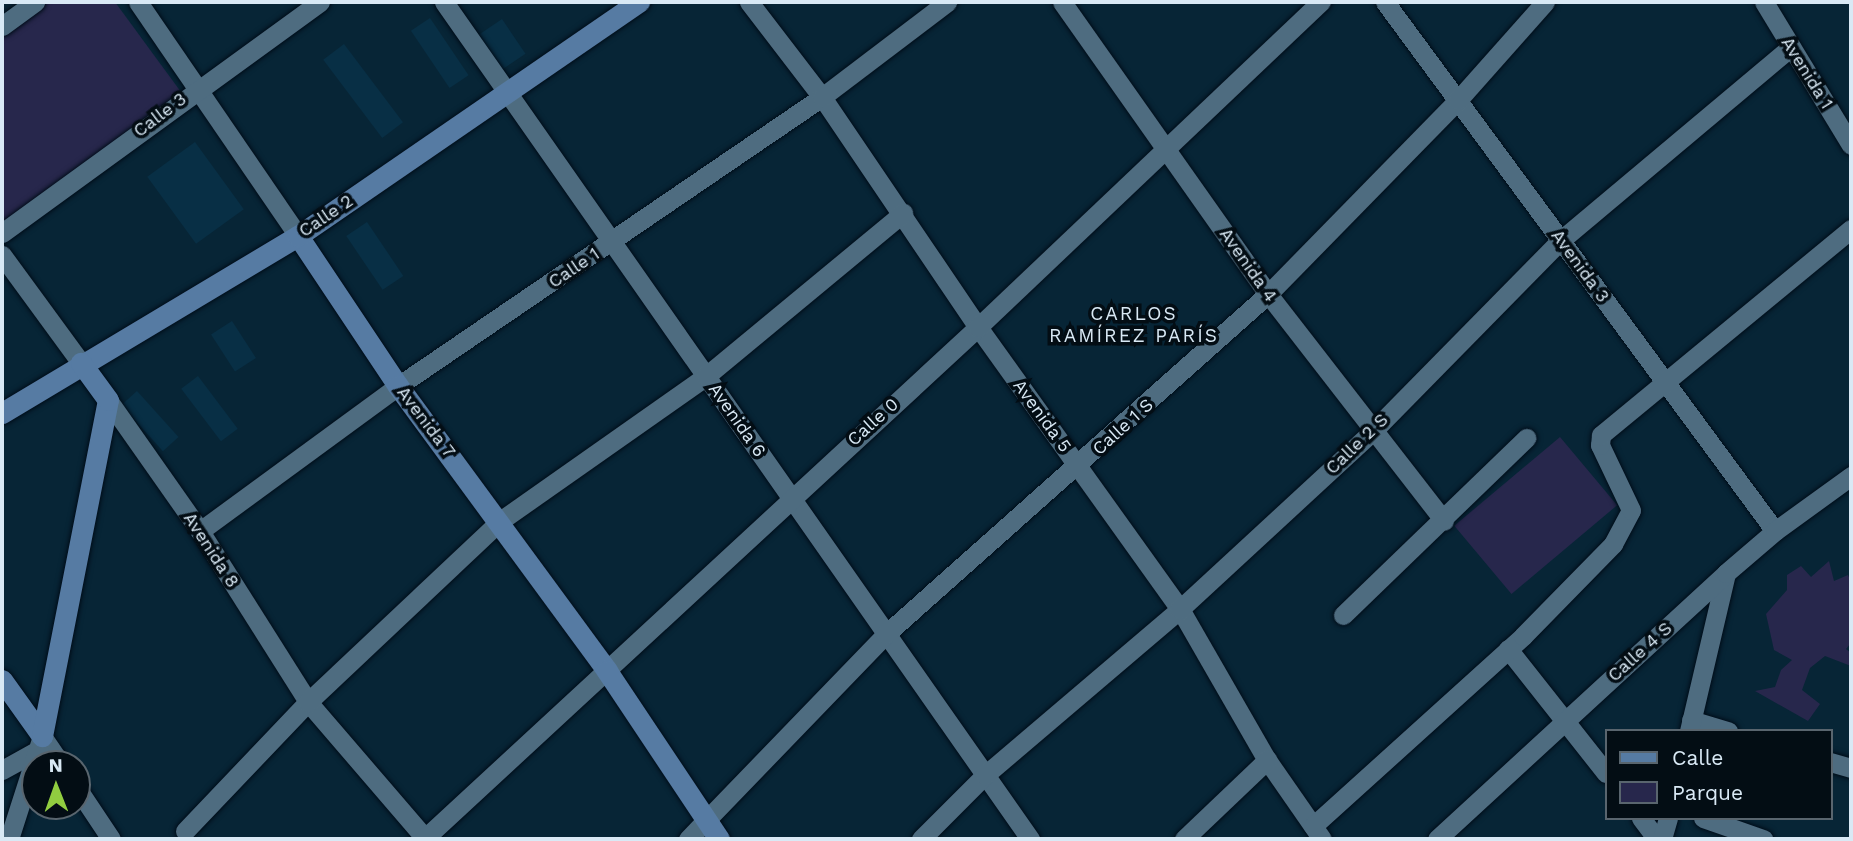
<!DOCTYPE html>
<meta charset="utf-8">
<style>
body{margin:0}
#map{position:relative;width:1853px;height:841px;overflow:hidden;background:#072536;font-family:"Work Sans",sans-serif}
div>[style]{position:absolute}
.built>*{inset:0;background:#082f45;transform-origin:0 0}
.green>*{inset:0;background:#27274c;transform-origin:0 0}
.roads{filter:drop-shadow(0 0 2px #000d19) drop-shadow(0 0 2px #000d19)}
.street>*{height:19px;margin:-9.5px;padding:0 9.5px;transform-origin:9.5px;border-radius:9.5px;background:#4e6c80}
.secondary>*{height:21px;margin:-10.5px;padding:0 10.5px;transform-origin:10.5px;border-radius:10.5px;background:#567ba3}
span{translate:-50% -50%;white-space:nowrap;text-align:center;line-height:1.15;-webkit-text-stroke:7px #030d14;paint-order:stroke}
.street-label{font-size:18px;color:#d9e9f5}
.neighbourhood-label{font-size:19px;color:#d9e9f5;letter-spacing:2px}
.frame{position:absolute;inset:0;border:4px solid #d9e9f5;pointer-events:none}
.legend{position:absolute;left:1605px;top:729px;width:228px;height:91px;box-sizing:border-box;background:#030d14;border:2px solid #59656e;margin:0;padding:9px 12px;list-style:none;font-size:21px;color:#d9e9f5}
.legend li{display:flex;align-items:center;gap:14px;height:35px}
.legend b{width:35px;border:2px solid #59656e}
.north{position:absolute;left:21px;top:750px;width:70px;height:70px;box-sizing:border-box;background:#030d14;border:2px solid #59656e;border-radius:50%;rotate:359deg;font-size:19px;font-weight:700;line-height:28px;text-align:center;color:#d9e9f5}
.north::after{content:'';display:block;margin:auto;width:24px;height:32px;background:#91cd40;clip-path:polygon(50% 0,100% 100%,50% 72%,0 100%)}
</style>
<div id="map">
<div class="built">
<div style="left:430px;top:18px;width:69px;height:23px;rotate:56deg"></div>
<div style="left:502px;top:19px;width:42px;height:32px;rotate:56deg"></div>
<div style="left:344px;top:44px;width:98px;height:26px;rotate:53deg"></div>
<div style="left:195px;top:142px;width:83px;height:59px;rotate:54deg"></div>
<div style="left:367px;top:222px;width:65px;height:25px;rotate:56deg"></div>
<div style="left:232px;top:321px;width:44px;height:25px;rotate:57deg"></div>
<div style="left:198px;top:376px;width:66px;height:21px;rotate:53deg"></div>
<div style="left:137px;top:391px;width:62px;height:21px;rotate:48deg"></div>
</div>
<div class="green">
<div style="clip-path:polygon(45px 2px,115px 2px,181px 92px,2px 225px,2px 33px)"></div>
<div style="left:1560px;top:437px;width:89px;height:138px;rotate:50deg"></div>
<div style="clip-path:polygon(1829px 561px,1834px 581px,1848px 575px,1851px 582px,1851px 643px,1846px 649px,1851px 653px,1851px 666px,1825px 656px,1810px 668px,1802px 690px,1820px 704px,1808px 721px,1755px 691px,1775px 687px,1781px 670px,1792px 660px,1774px 650px,1766px 614px,1787px 590px,1787px 575px,1801px 566px,1811px 577px)"></div>
</div>
<div class="roads">
<div class="street">
<div style="left:138px;top:2px;width:283px;rotate:55.6deg"></div>
<div style="left:444px;top:2px;width:1022px;rotate:55deg"></div>
<div style="left:749px;top:2px;width:120px;rotate:52.5deg"></div>
<div style="left:822px;top:97px;width:278px;rotate:55.9deg"></div>
<div style="left:978px;top:327px;width:347px;rotate:54.4deg"></div>
<div style="left:1180px;top:609px;width:174px;rotate:60.1deg"></div>
<div style="left:1267px;top:760px;width:96px;rotate:55.2deg"></div>
<div style="left:1062px;top:2px;width:357px;rotate:54.8deg"></div>
<div style="left:1268px;top:294px;width:287px;rotate:52.2deg"></div>
<div style="left:1385px;top:2px;width:657px;rotate:53.6deg"></div>
<div style="left:1764px;top:2px;width:167px;rotate:58.7deg"></div>
<div style="left:2px;top:26px;width:41px;rotate:-36deg"></div>
<div style="left:2px;top:233px;width:393px;rotate:-36deg"></div>
<div style="left:2px;top:255px;width:134px;rotate:53.8deg"></div>
<div style="left:108px;top:400px;width:160px;rotate:54.9deg"></div>
<div style="left:200px;top:531px;width:202px;rotate:57.7deg"></div>
<div style="left:308px;top:702px;width:181px;rotate:49.3deg"></div>
<div style="left:200px;top:531px;width:245px;rotate:-36.2deg"></div>
<div style="left:398px;top:386px;width:513px;rotate:-34.28deg"></div>
<div style="left:822px;top:97px;width:157px;rotate:-37.2deg"></div>
<div style="left:1343px;top:615px;width:255px;rotate:-44deg"></div>
<div style="left:1508px;top:649px;width:158px;rotate:51.7deg"></div>
<div style="left:1691px;top:720px;width:39px;rotate:17deg"></div>
<div style="left:1689px;top:731px;width:162px;rotate:-76.8deg"></div>
<div style="left:42px;top:736px;width:34px;rotate:56deg"></div>
<div style="left:1830px;top:762px;width:22px;rotate:16deg"></div>
<div style="left:2px;top:770px;width:38px;rotate:-29deg"></div>
<div style="left:77px;top:788px;width:61px;rotate:56.3deg"></div>
<div style="left:1641px;top:818px;width:26px;rotate:53deg"></div>
<div style="left:1703px;top:818px;width:64px;rotate:19.3deg"></div>
<div style="left:1313px;top:826px;width:283px;rotate:-42.1deg"></div>
<div style="left:1523px;top:636px;width:129px;rotate:-45.6deg"></div>
<div style="left:1613px;top:544px;width:38px;rotate:-62deg"></div>
<div style="left:1631px;top:510px;width:72px;rotate:-115.5deg"></div>
<div style="left:1600px;top:445px;width:10px;rotate:-84deg"></div>
<div style="left:1601px;top:435px;width:324px;rotate:-39.5deg"></div>
<div style="left:185px;top:831px;width:178px;rotate:-46.4deg"></div>
<div style="left:308px;top:702px;width:264px;rotate:-43.3deg"></div>
<div style="left:500px;top:521px;width:252px;rotate:-35.1deg"></div>
<div style="left:706px;top:376px;width:256px;rotate:-39.6deg"></div>
<div style="left:9px;top:839px;width:108px;rotate:-72.2deg"></div>
<div style="left:424px;top:839px;width:754px;rotate:-42.74deg"></div>
<div style="left:978px;top:327px;width:473px;rotate:-43.5deg"></div>
<div style="left:688px;top:839px;width:285px;rotate:-46deg"></div>
<div style="left:886px;top:634px;width:511px;rotate:-41.67deg"></div>
<div style="left:1268px;top:294px;width:272px;rotate:-45.6deg"></div>
<div style="left:1458px;top:100px;width:131px;rotate:-48.4deg"></div>
<div style="left:921px;top:839px;width:91px;rotate:-45deg"></div>
<div style="left:985px;top:775px;width:256px;rotate:-40.4deg"></div>
<div style="left:1180px;top:609px;width:264px;rotate:-42.7deg"></div>
<div style="left:1374px;top:430px;width:267px;rotate:-45.5deg"></div>
<div style="left:1561px;top:240px;width:300px;rotate:-40deg"></div>
<div style="left:1184px;top:839px;width:115px;rotate:-43.6deg"></div>
<div style="left:1437px;top:839px;width:393px;rotate:-42.6deg"></div>
<div style="left:1726px;top:573px;width:65px;rotate:-40.6deg"></div>
<div style="left:1775px;top:531px;width:94px;rotate:-35.9deg"></div>
<div style="left:1662px;top:839px;width:22px;rotate:-74deg"></div>
</div>
<div class="secondary">
<div style="left:298px;top:236px;width:180px;rotate:56.3deg"></div>
<div style="left:398px;top:386px;width:353px;rotate:53.7deg"></div>
<div style="left:607px;top:671px;width:202px;rotate:56.3deg"></div>
<div style="left:2px;top:413px;width:345px;rotate:-30.9deg"></div>
<div style="left:298px;top:236px;width:414px;rotate:-34.5deg"></div>
<div style="left:2px;top:680px;width:69px;rotate:54.5deg"></div>
<div style="left:42px;top:736px;width:342px;rotate:-78.9deg"></div>
<div style="left:108px;top:400px;width:46px;rotate:-126.1deg"></div>
</div>
</div>
<div class="street-label">
<span style="left:1807px;top:73px;rotate:58deg">Avenida 1</span>
<span style="left:160px;top:115px;rotate:-37deg">Calle 3</span>
<span style="left:326px;top:216px;rotate:-34deg">Calle 2</span>
<span style="left:1248px;top:265px;rotate:55deg">Avenida 4</span>
<span style="left:1580px;top:266px;rotate:54deg">Avenida 3</span>
<span style="left:574px;top:268px;rotate:-34deg">Calle 1</span>
<span style="left:1042px;top:416px;rotate:54deg">Avenida 5</span>
<span style="left:737px;top:420px;rotate:55deg">Avenida 6</span>
<span style="left:426px;top:422px;rotate:53deg">Avenida 7</span>
<span style="left:873px;top:422px;rotate:-42deg">Calle 0</span>
<span style="left:1123px;top:427px;rotate:-42deg">Calle 1 S</span>
<span style="left:1357px;top:444px;rotate:-44deg">Calle 2 S</span>
<span style="left:211px;top:550px;rotate:57deg">Avenida 8</span>
<span style="left:1640px;top:652px;rotate:-42deg">Calle 4 S</span>
</div>
<div class="neighbourhood-label">
<span style="left:1134px;top:325px">CARLOS<br>RAMÍREZ PARÍS</span>
</div>
<div class="frame"></div>
<ul class="legend">
<li><b style="height:9px;background:#567ba3"></b>Calle</li>
<li><b style="height:19px;background:#27274c"></b>Parque</li>
</ul>
<div class="north">N</div>
</div>
